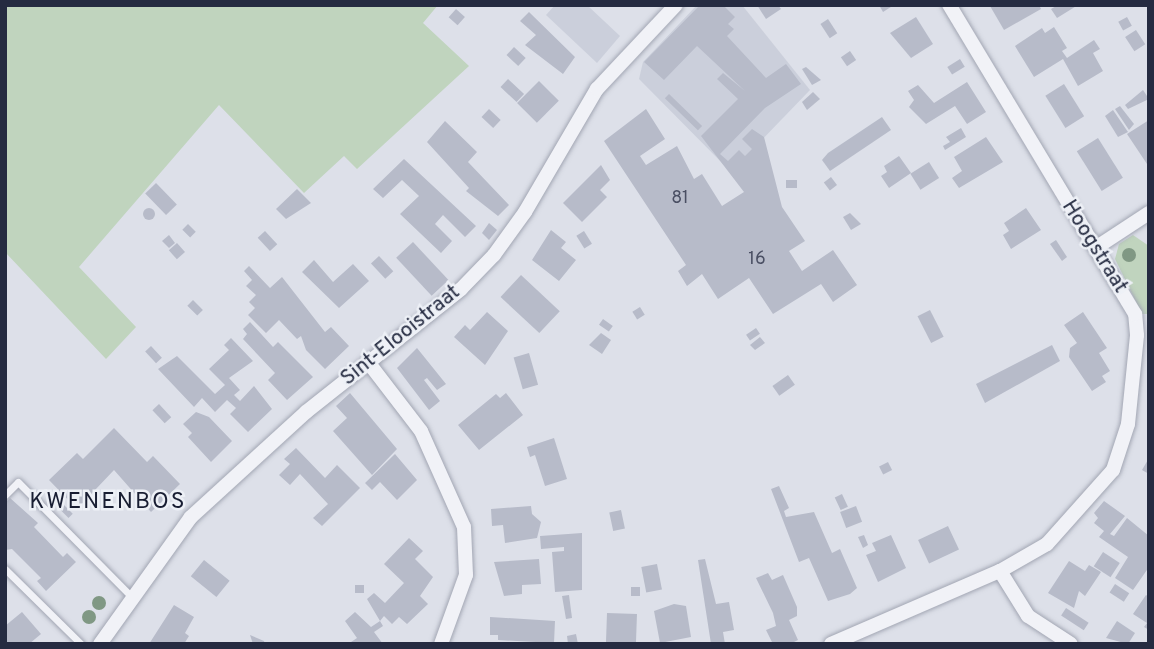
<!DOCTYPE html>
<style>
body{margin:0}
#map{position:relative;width:1154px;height:649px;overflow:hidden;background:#dde0e9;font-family:Overpass,sans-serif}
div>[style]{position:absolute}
.built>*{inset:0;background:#cbcfdb}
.green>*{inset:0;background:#c0d4be}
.building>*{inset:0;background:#b7bbc9;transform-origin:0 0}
.round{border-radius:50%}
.roads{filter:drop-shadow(0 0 2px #a2a6b3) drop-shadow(0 0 2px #a2a6b3)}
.service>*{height:7px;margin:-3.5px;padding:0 3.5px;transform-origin:3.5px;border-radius:3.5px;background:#f1f2f7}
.minor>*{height:14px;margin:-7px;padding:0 7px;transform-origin:7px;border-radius:7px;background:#f1f2f7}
.trees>*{width:14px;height:14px;margin:-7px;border-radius:50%;background:#809884}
span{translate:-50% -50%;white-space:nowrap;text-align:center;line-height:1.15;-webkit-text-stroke:5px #edf0f6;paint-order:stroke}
.number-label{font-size:18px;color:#4a4f63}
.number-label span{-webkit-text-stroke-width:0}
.street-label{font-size:21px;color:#252b41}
.neighbourhood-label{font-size:23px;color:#181d32;letter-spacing:2px}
.frame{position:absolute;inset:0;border:7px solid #252b41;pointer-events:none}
</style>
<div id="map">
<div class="built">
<div style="clip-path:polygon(555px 5px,587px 5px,620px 36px,597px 63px,546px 15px)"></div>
<div style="clip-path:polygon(697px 5px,742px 5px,810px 90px,731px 172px,639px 79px,643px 62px)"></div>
</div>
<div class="green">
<div style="clip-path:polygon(5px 5px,438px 5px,423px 23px,469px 66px,357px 169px,344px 156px,304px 193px,219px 105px,79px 267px,136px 327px,106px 359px,5px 252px)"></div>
<div style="clip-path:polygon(1133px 235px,1149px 246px,1149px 314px,1142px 314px,1115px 259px,1119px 244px)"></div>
</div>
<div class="building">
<div style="clip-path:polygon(700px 5px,723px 5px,735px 17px,728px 24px,734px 29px,727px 36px,766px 78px,786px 64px,801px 84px,765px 108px,720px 154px,728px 161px,739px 150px,745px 156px,752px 149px,742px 139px,752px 129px,764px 137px,782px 207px,805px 241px,789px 251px,802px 271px,833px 250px,857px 285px,833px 302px,821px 284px,773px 314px,749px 278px,718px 299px,702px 274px,687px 286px,678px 271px,686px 265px,604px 141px,646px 109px,665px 139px,640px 156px,646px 165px,677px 146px,694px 179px,702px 174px,722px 206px,744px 192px,701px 136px,738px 99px,717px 79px,723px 73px,745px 91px,697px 46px,664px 80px,644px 62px)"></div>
<div style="clip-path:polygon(757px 5px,778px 5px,781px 9px,766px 19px)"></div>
<div style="clip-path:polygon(879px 5px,894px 5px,883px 12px)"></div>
<div style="clip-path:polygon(1039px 5px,1041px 9px,1004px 30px,990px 6px)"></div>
<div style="clip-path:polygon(1058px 5px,1078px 5px,1057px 18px,1051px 9px)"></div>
<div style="left:456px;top:9px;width:12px;height:11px;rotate:42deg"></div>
<div style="clip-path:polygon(529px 12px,575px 57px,563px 74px,525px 45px,536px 35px,520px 21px)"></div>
<div style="clip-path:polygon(916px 17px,933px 44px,911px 58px,890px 33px)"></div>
<div style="left:1127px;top:17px;width:10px;height:10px;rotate:61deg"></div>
<div style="left:828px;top:19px;width:17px;height:9px;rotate:57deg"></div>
<div style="clip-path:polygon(1054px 27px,1067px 48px,1062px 51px,1067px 58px,1094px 40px,1100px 49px,1093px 53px,1103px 71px,1078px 86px,1063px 59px,1034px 77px,1015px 46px,1042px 28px,1045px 33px)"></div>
<div style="left:1136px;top:30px;width:17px;height:13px;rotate:57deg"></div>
<div style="left:514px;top:47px;width:16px;height:11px;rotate:43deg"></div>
<div style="left:850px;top:51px;width:11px;height:11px;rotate:56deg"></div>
<div style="left:960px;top:59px;width:9px;height:15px;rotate:58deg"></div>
<div style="clip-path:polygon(806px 67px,821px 80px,812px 85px,802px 69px)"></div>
<div style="left:508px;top:79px;width:22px;height:11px;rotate:43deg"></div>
<div style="left:539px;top:81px;width:28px;height:31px;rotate:45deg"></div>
<div style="clip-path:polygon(967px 82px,986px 112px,967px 124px,955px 106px,926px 124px,909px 107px,914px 100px,908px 91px,918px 85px,934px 103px)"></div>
<div style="left:1064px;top:84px;width:38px;height:22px;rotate:58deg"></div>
<div style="clip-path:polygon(1143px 90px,1149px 99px,1128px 109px,1125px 105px)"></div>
<div style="clip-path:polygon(813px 92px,820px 99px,807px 110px,802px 102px)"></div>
<div style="left:669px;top:94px;width:46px;height:6px;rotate:44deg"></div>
<div style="clip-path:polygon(1120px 106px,1134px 124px,1129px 130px,1115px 109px)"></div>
<div style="left:489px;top:109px;width:16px;height:11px;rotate:43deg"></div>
<div style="clip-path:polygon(1113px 110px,1128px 132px,1118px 137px,1105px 116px)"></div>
<div style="clip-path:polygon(882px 117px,891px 130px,830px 171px,822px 160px,828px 153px)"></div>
<div style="clip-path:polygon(1149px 120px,1149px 167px,1127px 134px)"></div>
<div style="clip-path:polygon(445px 121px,477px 152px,468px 162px,509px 205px,498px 216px,466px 191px,469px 188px,427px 142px)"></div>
<div style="clip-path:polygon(961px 128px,966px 137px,945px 150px,943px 146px,950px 142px,946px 137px)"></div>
<div style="clip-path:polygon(986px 137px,1003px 162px,959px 188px,952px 178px,962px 171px,954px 157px)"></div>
<div style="left:1098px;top:138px;width:47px;height:25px;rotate:58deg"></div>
<div style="clip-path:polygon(899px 156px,911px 173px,889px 188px,881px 176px,887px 172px,884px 166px)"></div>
<div style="clip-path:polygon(404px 159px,476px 226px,465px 237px,443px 215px,435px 224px,452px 241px,441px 253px,400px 214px,419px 196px,402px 180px,383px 198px,373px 189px)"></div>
<div style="left:929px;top:162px;width:19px;height:22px;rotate:58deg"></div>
<div style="clip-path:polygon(601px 165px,610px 180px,600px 190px,607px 197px,582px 222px,563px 203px)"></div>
<div style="left:831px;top:177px;width:10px;height:9px;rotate:53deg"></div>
<div style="left:786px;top:180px;width:11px;height:8px"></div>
<div style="left:156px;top:183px;width:30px;height:15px;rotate:46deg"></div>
<div style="clip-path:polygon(297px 189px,311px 203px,286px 219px,276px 209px)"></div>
<div class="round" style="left:143px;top:208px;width:12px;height:12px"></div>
<div style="clip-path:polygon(1026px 208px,1041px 230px,1011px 249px,1003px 235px,1009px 231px,1004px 223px)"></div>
<div style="clip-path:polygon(850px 213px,861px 224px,851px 230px,843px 217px)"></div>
<div style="clip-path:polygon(489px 223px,497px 230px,489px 240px,482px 233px)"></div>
<div style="left:188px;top:224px;width:11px;height:8px;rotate:45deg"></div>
<div style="clip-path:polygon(551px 230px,566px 242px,561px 248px,576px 260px,559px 281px,532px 260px)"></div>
<div style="left:265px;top:231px;width:18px;height:10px;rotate:47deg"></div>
<div style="left:584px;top:231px;width:15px;height:9px;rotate:58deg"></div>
<div style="clip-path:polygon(169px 235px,175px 243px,169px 248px,162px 241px)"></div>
<div style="clip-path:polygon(1056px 240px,1067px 257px,1062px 261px,1050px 244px)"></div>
<div style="left:413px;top:242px;width:52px;height:23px;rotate:47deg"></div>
<div style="left:177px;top:243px;width:12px;height:11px;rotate:48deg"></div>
<div style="left:379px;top:256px;width:21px;height:11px;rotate:47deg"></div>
<div style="clip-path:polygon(314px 260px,333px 282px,353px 264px,369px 281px,339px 308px,302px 272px)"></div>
<div style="clip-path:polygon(249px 266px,270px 288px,282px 277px,325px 332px,331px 327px,349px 346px,325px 369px,306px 350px,301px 336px,297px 339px,279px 320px,266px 333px,248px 315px,255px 308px,249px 302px,256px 295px,246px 286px,252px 280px,244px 271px)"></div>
<div style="left:521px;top:275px;width:53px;height:30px;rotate:43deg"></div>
<div style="left:193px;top:300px;width:14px;height:8px;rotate:45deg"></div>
<div style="left:640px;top:307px;width:9px;height:9px;rotate:58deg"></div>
<div style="left:930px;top:310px;width:30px;height:14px;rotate:63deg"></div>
<div style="clip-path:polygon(487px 312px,508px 331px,485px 365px,454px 337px,465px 325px,470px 330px)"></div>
<div style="clip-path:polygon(1083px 312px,1107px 348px,1099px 353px,1110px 371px,1102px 376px,1106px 382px,1092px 391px,1069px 357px,1070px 348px,1077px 343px,1064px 325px)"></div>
<div style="left:603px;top:319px;width:12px;height:7px;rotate:35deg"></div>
<div style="clip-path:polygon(250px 322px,273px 347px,278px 342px,313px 377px,287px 400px,268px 380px,275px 373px,243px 339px,247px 334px,243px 329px)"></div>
<div style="left:756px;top:328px;width:7px;height:12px;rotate:56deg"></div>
<div style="clip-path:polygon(601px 333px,611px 340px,602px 354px,589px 345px)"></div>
<div style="clip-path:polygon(760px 337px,765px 343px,755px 350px,750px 345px)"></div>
<div style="clip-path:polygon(231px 338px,253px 361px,229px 378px,240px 390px,234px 395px,240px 401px,254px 386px,272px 409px,248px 432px,230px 414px,236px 408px,227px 400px,215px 412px,202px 398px,194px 407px,158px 369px,177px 356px,215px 394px,225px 385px,209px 369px,229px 350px,224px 345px)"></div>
<div style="clip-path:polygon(1052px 345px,1060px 361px,985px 403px,976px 384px)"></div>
<div style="left:151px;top:346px;width:16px;height:8px;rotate:47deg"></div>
<div style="clip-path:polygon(417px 348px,446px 384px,437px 390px,427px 378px,424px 380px,440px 401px,429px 410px,397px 368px)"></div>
<div style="left:529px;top:353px;width:33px;height:16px;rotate:74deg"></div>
<div style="left:788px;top:375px;width:12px;height:19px;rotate:55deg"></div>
<div style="clip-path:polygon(350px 393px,397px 449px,372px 475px,333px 431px,347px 418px,336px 406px)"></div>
<div style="clip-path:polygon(506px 393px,523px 415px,479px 450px,458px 425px,496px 394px,500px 398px)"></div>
<div style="left:159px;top:404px;width:18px;height:9px;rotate:47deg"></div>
<div style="clip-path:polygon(196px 412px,209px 417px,232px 441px,211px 462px,188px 437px,192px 433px,183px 424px)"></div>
<div style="clip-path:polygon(114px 428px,147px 462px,153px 456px,180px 484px,151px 512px,114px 470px,77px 509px,49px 480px,77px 453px,83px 459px)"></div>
<div style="clip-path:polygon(554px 438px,567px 479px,545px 486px,535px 455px,530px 457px,527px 447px)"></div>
<div style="clip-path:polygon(296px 448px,325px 478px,337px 465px,360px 488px,322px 526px,313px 518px,328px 504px,300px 474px,290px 485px,279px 475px,290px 464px,284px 459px)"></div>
<div style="clip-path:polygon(395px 454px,417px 480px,397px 500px,380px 482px,372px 490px,365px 483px)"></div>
<div style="clip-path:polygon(1149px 458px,1149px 474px,1142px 470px)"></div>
<div style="left:888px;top:462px;width:9px;height:10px;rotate:63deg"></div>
<div style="clip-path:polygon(779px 486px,789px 508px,784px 511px,786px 517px,814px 512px,832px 553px,840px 549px,857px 588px,850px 594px,828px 601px,809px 558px,799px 562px,771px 489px)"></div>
<div style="left:842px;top:494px;width:14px;height:8px;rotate:65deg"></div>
<div style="clip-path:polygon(10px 498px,38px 523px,34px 527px,63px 557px,67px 553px,76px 562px,46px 591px,37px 581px,41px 578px,12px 549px,5px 550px,5px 503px)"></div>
<div style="left:60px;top:501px;width:18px;height:6px;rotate:45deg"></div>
<div style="clip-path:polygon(1104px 501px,1125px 516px,1110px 534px,1114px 536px,1127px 518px,1149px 536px,1149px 567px,1133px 590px,1115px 578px,1128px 557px,1099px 537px,1104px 531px,1094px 523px,1098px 518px,1094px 513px)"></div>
<div style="clip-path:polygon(531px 506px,532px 514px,541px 522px,537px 538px,505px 543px,503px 525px,492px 526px,491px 509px)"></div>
<div style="left:856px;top:506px;width:17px;height:17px;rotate:69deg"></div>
<div style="left:621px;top:510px;width:19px;height:12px;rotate:78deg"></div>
<div style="left:948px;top:526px;width:26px;height:33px;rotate:65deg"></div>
<div style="clip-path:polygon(582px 533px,582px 590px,555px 592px,552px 552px,564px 551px,564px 547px,541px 549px,540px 536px)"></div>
<div style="clip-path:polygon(864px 535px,868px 545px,863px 548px,858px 537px)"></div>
<div style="clip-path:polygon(891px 535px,906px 568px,878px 582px,866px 555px,876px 551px,872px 543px)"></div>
<div style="clip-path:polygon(409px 538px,423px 551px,415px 559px,433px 577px,420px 596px,428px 604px,407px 624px,399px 617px,392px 624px,384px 616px,380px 621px,367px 599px,374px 593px,385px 603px,404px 583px,384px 564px)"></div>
<div style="left:1103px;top:552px;width:20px;height:17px;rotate:33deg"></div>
<div style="clip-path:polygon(539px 559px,541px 584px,522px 585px,522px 594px,504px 596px,494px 562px)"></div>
<div style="clip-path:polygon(705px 559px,716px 604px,729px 602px,734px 630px,723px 632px,725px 644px,711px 644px,698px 560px)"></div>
<div style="left:204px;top:560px;width:33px;height:21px;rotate:39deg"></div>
<div style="clip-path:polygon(1069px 561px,1085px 571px,1089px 565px,1101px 572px,1085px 596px,1079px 591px,1074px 608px,1048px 593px)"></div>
<div style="left:657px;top:564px;width:26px;height:16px;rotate:79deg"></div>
<div style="clip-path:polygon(768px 573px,772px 580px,783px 575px,797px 607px,797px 616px,789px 620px,798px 640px,790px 644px,773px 644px,766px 630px,776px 626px,773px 613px,756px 578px)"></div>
<div style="left:1115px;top:584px;width:17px;height:10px;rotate:33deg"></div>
<div style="left:355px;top:585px;width:9px;height:8px"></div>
<div style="left:631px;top:587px;width:9px;height:9px"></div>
<div style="clip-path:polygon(569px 595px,572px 618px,566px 619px,562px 596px)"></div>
<div style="clip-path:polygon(1146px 595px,1149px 597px,1149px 630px,1144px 627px,1147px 623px,1133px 614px)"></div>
<div style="clip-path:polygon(674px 604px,686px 606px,691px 637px,660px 643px,654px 611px)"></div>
<div style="clip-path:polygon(174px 605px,194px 617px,185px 633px,189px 636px,184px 644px,149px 644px)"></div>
<div style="left:1066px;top:608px;width:27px;height:9px;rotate:33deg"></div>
<div style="clip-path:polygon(22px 612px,41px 634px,29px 644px,5px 644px,5px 626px)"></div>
<div style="clip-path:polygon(355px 612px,371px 627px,380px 621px,383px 626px,374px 632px,383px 644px,348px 644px,357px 638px,345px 621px)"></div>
<div style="left:607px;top:613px;width:30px;height:31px;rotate:2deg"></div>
<div style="clip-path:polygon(490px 617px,555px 621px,554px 643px,498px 640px,498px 635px,490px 635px)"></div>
<div style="clip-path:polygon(1117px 621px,1135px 633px,1128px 644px,1106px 638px)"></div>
<div style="clip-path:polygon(576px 634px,578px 644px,568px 644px,567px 636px)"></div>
<div style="clip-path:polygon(250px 635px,264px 641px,265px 644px,253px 644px)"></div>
</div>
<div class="roads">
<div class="service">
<div style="left:5px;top:495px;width:18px;rotate:-45deg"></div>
<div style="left:18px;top:482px;width:162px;rotate:45.3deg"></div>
<div style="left:5px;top:569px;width:107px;rotate:44.6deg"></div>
</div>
<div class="minor">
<div style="left:1097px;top:247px;width:62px;rotate:-33.2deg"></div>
<div style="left:368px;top:362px;width:87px;rotate:52.5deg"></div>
<div style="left:421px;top:431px;width:105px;rotate:65.9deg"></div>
<div style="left:464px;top:527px;width:48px;rotate:87.6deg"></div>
<div style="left:466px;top:575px;width:73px;rotate:109.9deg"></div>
<div style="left:1000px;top:571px;width:53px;rotate:58.1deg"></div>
<div style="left:1028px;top:616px;width:51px;rotate:33.1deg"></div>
<div style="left:100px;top:644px;width:156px;rotate:-54.4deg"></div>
<div style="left:191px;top:517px;width:156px;rotate:-42.4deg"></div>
<div style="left:306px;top:412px;width:198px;rotate:-38.4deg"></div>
<div style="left:461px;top:289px;width:47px;rotate:-45.9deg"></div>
<div style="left:494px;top:255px;width:53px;rotate:-54.2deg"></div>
<div style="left:525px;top:212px;width:143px;rotate:-59.7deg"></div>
<div style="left:597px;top:89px;width:115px;rotate:-46.8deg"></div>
<div style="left:831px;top:644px;width:184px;rotate:-23.4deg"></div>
<div style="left:1000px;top:571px;width:54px;rotate:-29.9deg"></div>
<div style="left:1047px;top:544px;width:99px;rotate:-48.3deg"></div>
<div style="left:1113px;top:470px;width:48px;rotate:-71.9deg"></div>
<div style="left:1128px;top:424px;width:89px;rotate:-84.2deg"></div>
<div style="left:1137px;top:335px;width:21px;rotate:-95deg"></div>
<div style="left:1135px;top:314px;width:361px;rotate:-121deg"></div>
</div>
</div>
<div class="trees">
<div style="left:1129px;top:255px"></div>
<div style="left:99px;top:603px"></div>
<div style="left:89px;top:617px"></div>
</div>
<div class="number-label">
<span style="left:680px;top:199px">81</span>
<span style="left:757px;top:260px">16</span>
</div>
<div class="street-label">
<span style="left:1094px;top:247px;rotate:58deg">Hoogstraat</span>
<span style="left:401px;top:336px;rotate:-39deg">Sint-Elooistraat</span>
</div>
<div class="neighbourhood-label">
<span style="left:108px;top:503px">KWENENBOS</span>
</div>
<div class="frame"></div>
</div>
